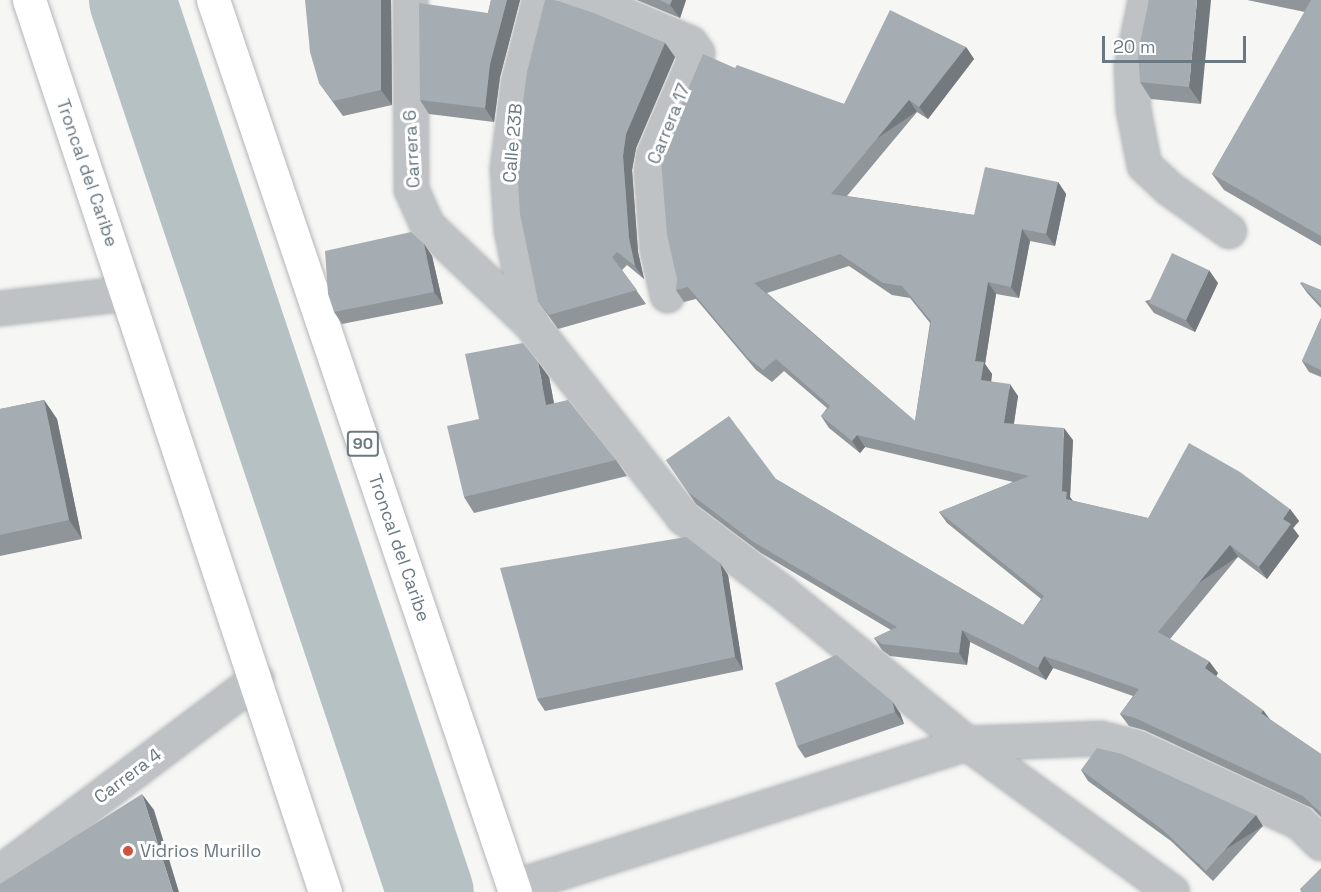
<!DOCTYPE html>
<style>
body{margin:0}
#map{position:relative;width:1321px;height:892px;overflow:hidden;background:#f6f6f4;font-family:"Space Grotesk",sans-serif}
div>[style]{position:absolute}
.river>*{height:87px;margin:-43.5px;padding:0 43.5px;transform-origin:43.5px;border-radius:43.5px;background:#b5c1c3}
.roads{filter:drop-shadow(0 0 2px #b2b5b8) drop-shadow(0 0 2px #b2b5b8)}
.minor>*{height:33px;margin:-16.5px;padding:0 16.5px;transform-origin:16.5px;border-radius:16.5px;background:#bec2c5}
.highway>*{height:33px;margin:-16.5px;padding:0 16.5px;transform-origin:16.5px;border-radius:16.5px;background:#fff}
.wall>*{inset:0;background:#8f9599}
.shaded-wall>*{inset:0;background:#74797d;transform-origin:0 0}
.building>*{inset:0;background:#a6adb2;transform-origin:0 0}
.dots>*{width:16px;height:16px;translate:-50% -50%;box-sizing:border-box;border:3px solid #fff;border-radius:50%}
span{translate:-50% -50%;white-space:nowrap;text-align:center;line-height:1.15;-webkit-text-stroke:6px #fff;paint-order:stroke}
.shield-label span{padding:2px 4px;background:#fff;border:2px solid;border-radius:4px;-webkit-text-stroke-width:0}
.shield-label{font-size:16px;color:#697881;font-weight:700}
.street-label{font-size:18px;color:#697881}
.poi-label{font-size:18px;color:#697881}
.left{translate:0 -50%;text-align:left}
.scale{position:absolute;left:1102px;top:36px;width:144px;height:27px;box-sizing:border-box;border:3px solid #697881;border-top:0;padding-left:8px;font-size:18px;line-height:21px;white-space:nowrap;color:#697881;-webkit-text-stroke:4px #fff;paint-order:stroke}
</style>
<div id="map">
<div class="river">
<div style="left:132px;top:0;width:940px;rotate:71.53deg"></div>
</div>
<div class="roads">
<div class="minor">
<div style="left:410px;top:0;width:189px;rotate:89.7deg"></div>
<div style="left:411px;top:189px;width:39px;rotate:66deg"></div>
<div style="left:427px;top:225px;width:142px;rotate:43.6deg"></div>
<div style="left:530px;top:323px;width:247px;rotate:51.7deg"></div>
<div style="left:683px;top:517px;width:126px;rotate:37.2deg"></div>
<div style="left:783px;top:593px;width:237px;rotate:39.2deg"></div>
<div style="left:967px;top:743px;width:253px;rotate:36deg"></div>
<div style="left:576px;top:0;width:35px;rotate:15deg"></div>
<div style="left:610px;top:9px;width:87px;rotate:23deg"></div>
<div style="left:690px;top:43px;width:12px;rotate:55deg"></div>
<div style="left:697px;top:53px;width:111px;rotate:113.3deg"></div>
<div style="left:653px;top:155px;width:17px;rotate:97deg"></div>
<div style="left:651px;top:172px;width:78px;rotate:85.6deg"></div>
<div style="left:657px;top:250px;width:46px;rotate:77.5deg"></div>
<div style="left:1145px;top:0;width:68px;rotate:101.8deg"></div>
<div style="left:1131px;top:67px;width:42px;rotate:87.3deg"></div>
<div style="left:1133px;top:109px;width:57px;rotate:78.9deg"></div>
<div style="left:1144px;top:165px;width:35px;rotate:43deg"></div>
<div style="left:1170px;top:189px;width:72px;rotate:35.4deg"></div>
<div style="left:0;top:308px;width:128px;rotate:-6.7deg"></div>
<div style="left:530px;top:323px;width:95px;rotate:-101.5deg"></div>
<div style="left:511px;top:230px;width:62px;rotate:-93.7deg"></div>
<div style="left:507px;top:168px;width:87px;rotate:-82.7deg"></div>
<div style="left:518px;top:82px;width:85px;rotate:-75.6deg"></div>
<div style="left:0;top:872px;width:321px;rotate:-37deg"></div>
<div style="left:513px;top:887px;width:476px;rotate:-17.6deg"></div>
<div style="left:967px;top:743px;width:133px;rotate:-2.2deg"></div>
<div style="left:1100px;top:738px;width:37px;rotate:14deg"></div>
<div style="left:1136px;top:747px;width:179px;rotate:24.7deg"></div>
<div style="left:1299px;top:822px;width:30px;rotate:44deg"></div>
</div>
<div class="highway">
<div style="left:29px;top:0;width:940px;rotate:71.64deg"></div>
<div style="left:213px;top:0;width:942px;rotate:71.3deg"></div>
</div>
</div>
<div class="wall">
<div style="clip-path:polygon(391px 0,392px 105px,343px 116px,319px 83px)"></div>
<div style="clip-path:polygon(491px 0,520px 0,500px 77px,494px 122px,429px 114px,420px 100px,488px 13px)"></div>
<div style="clip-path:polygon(637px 0,686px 0,680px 18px)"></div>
<div style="clip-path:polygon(1149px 0,1201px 104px,1151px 99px,1140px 82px)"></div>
<div style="clip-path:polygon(1247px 0,1321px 0,1321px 246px,1224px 190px,1212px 174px,1305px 12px)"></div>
<div style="clip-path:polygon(558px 1px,665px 43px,675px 57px,636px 148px,632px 170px,638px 252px,644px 279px,627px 265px,622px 270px,646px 304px,558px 329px,538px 301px)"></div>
<div style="clip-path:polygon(evenodd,966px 47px,974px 59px,928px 119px,917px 112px,847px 196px,974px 215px,1058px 182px,1066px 194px,1055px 246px,1030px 241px,1019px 298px,996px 294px,985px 364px,992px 374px,991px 381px,1018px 396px,1014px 424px,1073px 440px,1070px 497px,1073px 501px,1148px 518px,1290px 509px,1299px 521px,1293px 528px,1299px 536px,1267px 579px,1238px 557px,1170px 639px,1218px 673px,1216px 676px,1269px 719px,1321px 754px,1321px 817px,1312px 808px,1144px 730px,1129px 726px,1120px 714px,1133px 696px,1053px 668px,1046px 680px,970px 642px,967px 665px,890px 656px,882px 650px,874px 638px,891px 630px,761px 553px,696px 504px,666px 460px,776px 479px,1023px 625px,1041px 599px,947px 523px,939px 512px,1013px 482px,865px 447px,860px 453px,829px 428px,821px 416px,827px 408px,784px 371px,772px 382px,756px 370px,696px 299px,684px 302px,676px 290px,735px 68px,844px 104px,966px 47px,849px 266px,892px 295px,910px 298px,930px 323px,915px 421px,767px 293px,849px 266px)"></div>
<div style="clip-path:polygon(424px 244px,432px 256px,443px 304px,342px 324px,334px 312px)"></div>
<div style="clip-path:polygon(1218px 283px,1195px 332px,1154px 313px,1145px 301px)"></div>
<div style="clip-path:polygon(1300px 283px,1321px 290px,1321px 308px,1308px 294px)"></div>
<div style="clip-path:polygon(1321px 318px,1321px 377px,1309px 372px,1302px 361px)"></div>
<div style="clip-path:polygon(549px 377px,554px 403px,616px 460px,627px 476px,474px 513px,464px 497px,479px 419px)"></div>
<div style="clip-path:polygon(44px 400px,57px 419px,82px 539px,0 556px,0 409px)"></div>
<div style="clip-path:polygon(728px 575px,743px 670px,545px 711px,537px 699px)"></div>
<div style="clip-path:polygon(836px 655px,900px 713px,904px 724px,805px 758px,797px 746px)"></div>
<div style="clip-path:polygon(1081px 770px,1263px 826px,1213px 881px,1171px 841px,1088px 781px)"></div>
</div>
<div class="shaded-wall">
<div style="clip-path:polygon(381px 0,391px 0,392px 105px,381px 90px)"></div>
<div style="clip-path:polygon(507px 0,520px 0,500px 77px,494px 122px,485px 108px,490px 64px)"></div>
<div style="clip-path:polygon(672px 0,686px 0,680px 18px,670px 5px)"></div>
<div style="clip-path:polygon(1197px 0,1211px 0,1201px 104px,1189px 87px)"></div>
<div style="clip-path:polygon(665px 43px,675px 57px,636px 148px,632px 170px,638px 252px,644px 279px,635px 266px,629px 238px,623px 156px,626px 134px)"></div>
<div style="clip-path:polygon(966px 47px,974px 59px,928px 119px,919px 107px)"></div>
<div style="left:909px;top:100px;width:14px;height:122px;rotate:56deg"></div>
<div style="clip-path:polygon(1058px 182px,1066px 194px,1055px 246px,1046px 234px)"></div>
<div style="clip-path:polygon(1022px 229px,1030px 241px,1019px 298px,1011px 287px)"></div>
<div style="clip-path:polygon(424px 244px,432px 256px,443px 304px,434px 292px)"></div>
<div style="clip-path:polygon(1209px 270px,1218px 283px,1195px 332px,1186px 320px)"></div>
<div style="clip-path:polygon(988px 282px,996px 294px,985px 364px,992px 374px,990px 392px,981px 380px,975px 361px)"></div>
<div style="clip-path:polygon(538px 362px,549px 377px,557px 420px,546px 405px)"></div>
<div style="clip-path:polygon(1010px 384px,1018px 396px,1012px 435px,1004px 423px)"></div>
<div style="clip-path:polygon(44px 400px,57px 419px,82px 539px,69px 520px)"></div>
<div style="clip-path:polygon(1064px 428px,1073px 440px,1070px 497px,1075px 504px,1066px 499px,1062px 491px)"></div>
<div style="clip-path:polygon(857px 435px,865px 447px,860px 453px,852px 441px)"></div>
<div style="clip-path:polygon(1290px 509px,1299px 521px,1293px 528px,1299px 536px,1267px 579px,1259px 567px,1283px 519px)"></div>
<div style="left:1230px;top:545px;width:14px;height:113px;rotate:56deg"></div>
<div style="clip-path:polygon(720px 563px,728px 575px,743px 670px,735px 657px)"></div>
<div style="clip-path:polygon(962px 630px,970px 642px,967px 665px,959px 653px)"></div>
<div style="clip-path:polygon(1044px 656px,1053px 668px,1046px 680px,1038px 668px)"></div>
<div style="clip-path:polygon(1209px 661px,1218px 673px,1214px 680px,1205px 668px)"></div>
<div style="clip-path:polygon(892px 701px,900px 713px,904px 724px,895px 712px)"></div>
<div style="clip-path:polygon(1263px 710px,1272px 722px,1261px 713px)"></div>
<div style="clip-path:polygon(142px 794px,154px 810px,179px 892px,173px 892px)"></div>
<div style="left:1256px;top:815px;width:13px;height:75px;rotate:58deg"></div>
</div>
<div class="building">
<div style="clip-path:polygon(305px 0,381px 0,381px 90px,333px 101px,319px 83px,310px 52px)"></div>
<div style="clip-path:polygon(491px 0,507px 0,490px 64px,485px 108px,420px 100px,419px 3px,488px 13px)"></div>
<div style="clip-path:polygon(545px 0,554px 0,594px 13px,665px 43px,626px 134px,623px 156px,629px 238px,635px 266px,617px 252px,612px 257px,637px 290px,549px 315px,538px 301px,520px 214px,516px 155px,527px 72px)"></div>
<div style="clip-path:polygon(659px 0,672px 0,670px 5px)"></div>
<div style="clip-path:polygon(1149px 0,1197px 0,1189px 87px,1140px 82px,1138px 52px)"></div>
<div style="clip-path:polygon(1311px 0,1321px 0,1321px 236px,1212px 174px)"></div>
<div style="clip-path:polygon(evenodd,890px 10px,966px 47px,919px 107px,909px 100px,831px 194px,974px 215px,985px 167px,1058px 182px,1046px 234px,1022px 229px,1011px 287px,988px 282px,975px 361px,984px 362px,981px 380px,1010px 384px,1004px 423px,1064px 428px,1062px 491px,1067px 492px,1066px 499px,1148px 518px,1189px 443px,1240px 472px,1290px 509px,1283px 519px,1291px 524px,1259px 567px,1230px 545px,1158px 632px,1209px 661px,1205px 668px,1263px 710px,1261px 713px,1321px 754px,1321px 813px,1303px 796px,1135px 718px,1120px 714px,1139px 689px,1044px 656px,1038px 668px,962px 630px,959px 653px,882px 644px,874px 638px,897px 627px,752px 541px,688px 492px,666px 460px,729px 416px,776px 479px,1023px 625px,1044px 596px,939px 512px,1029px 476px,857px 435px,852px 441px,821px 416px,830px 406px,776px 359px,763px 370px,748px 358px,688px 287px,676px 290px,677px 279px,667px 235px,661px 160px,663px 148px,703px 54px,735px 68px,737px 65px,844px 104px,890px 10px,840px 254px,883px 283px,902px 286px,931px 321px,915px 421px,754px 283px,840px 254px)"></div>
<div style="clip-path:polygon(411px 232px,424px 244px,434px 292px,334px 312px,328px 294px,325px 251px)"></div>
<div style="left:1172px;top:253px;width:41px;height:55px;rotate:25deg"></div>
<div style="clip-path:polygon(1302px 282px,1321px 290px,1321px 305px,1300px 283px)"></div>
<div style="clip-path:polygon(1321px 318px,1321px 370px,1302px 361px)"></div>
<div style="clip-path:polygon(523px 343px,538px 362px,546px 405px,568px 400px,616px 460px,464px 497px,447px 426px,479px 419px,465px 354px)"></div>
<div style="clip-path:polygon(44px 400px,69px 520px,0 535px,0 409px)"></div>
<div style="clip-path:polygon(686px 537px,720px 563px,735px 657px,537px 699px,500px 568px)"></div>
<div style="clip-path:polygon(836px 655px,892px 701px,895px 712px,797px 746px,775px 683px)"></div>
<div style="clip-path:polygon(1097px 748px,1122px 754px,1256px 815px,1206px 871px,1163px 830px,1081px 770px)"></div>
<div style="clip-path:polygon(142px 794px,173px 892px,0 892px,0 884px)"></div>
<div style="clip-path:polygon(1321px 868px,1321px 892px,1301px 892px,1300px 889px)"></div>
</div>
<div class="dots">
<div style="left:128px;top:851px;background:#ce523d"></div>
</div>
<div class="shield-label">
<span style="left:363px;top:444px">90</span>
</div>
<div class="street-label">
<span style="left:669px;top:124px;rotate:-68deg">Carrera 17</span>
<span style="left:513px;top:143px;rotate:-85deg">Calle 23B</span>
<span style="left:412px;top:149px;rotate:-93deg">Carrera 6</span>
<span style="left:87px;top:173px;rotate:71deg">Troncal del Caribe</span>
<span style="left:399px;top:548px;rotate:71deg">Troncal del Caribe</span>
<span style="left:128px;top:776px;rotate:-37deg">Carrera 4</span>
</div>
<div class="poi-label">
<span class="left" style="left:140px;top:851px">Vidrios Murillo</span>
</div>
<div class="scale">20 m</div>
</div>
